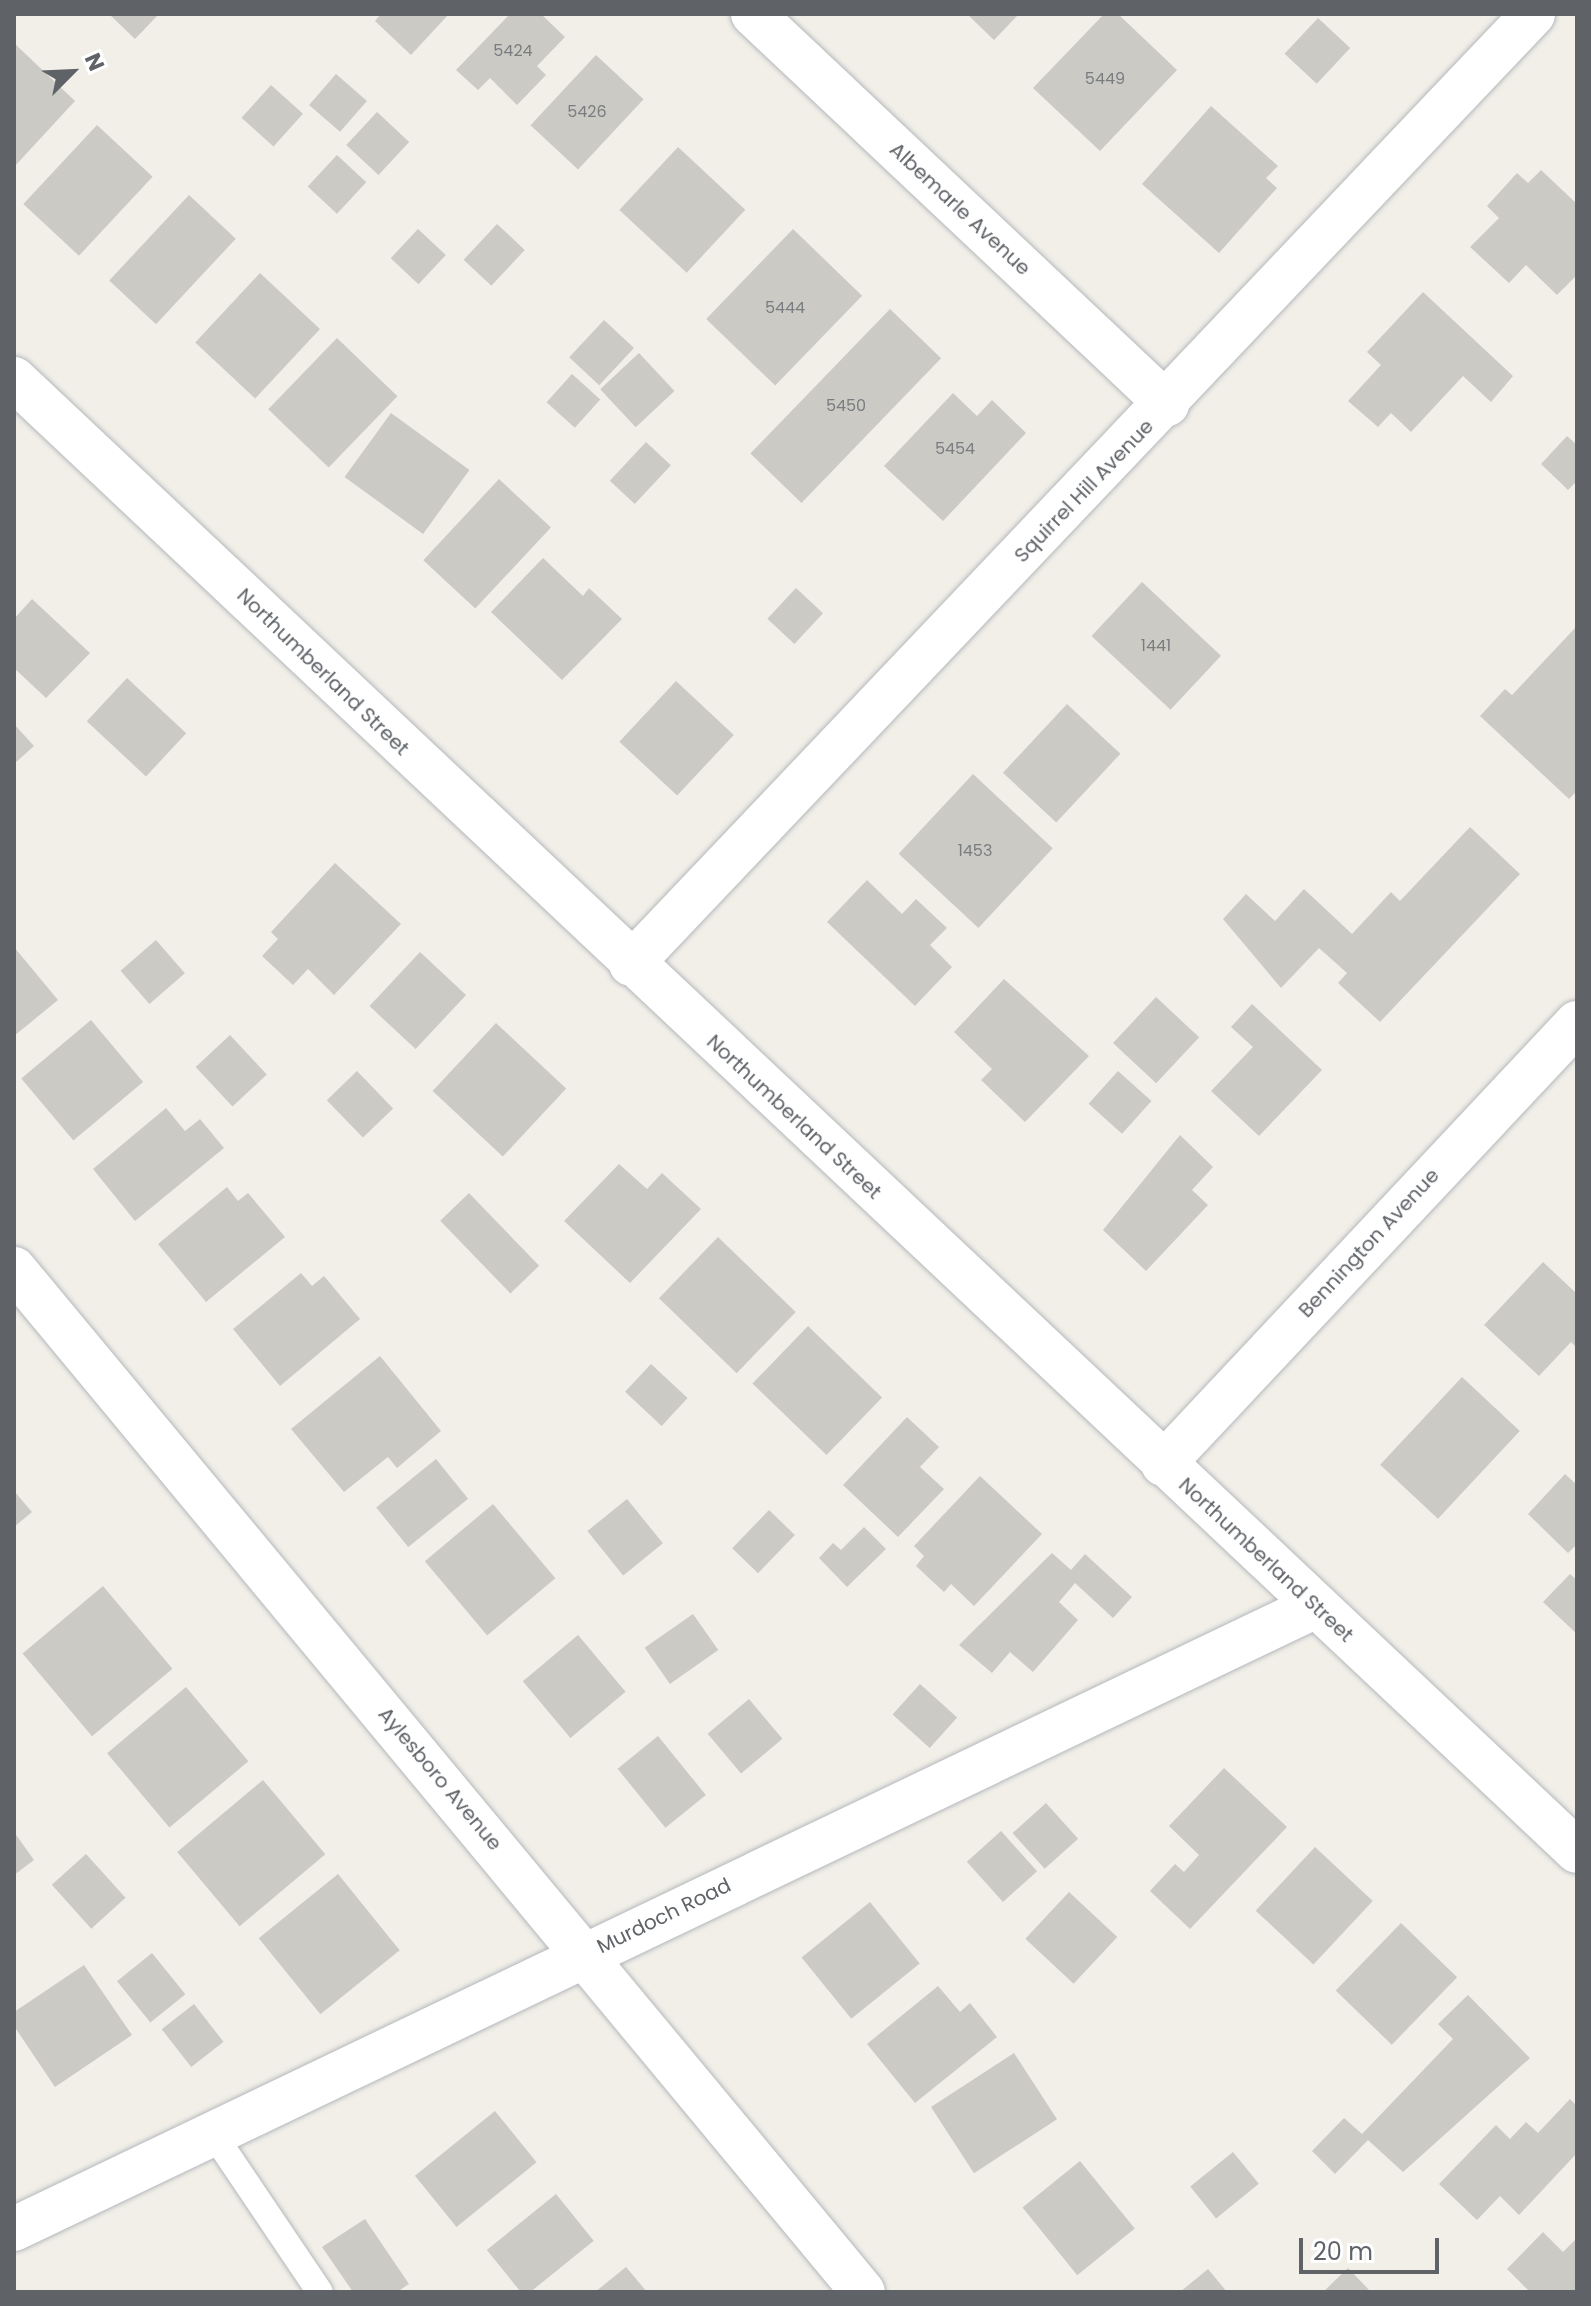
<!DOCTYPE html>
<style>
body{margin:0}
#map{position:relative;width:1591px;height:2306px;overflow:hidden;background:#f1efe8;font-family:Poppins,sans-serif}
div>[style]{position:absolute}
.building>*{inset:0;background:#cccac5;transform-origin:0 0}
.roads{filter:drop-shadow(0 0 2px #b5b8bc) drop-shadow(0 0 2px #b5b8bc)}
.service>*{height:26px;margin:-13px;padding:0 13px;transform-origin:13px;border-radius:13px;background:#fff}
.minor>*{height:44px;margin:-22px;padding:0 22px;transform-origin:22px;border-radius:22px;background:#fff}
.tertiary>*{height:44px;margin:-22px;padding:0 22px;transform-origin:22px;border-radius:22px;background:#fff}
span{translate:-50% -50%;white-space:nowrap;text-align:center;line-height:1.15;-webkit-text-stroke:6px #fff;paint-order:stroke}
.number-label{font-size:16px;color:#7a7d7f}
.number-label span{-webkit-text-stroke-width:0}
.street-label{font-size:20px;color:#5f6368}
.frame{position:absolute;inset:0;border:16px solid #5f6368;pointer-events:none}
.north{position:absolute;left:32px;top:32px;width:80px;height:80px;-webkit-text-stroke:6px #fff;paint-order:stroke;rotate:66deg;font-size:22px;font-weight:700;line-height:32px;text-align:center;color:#5f6368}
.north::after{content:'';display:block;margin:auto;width:28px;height:36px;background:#5f6368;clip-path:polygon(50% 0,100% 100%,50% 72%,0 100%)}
.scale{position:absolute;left:1299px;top:2238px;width:140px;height:36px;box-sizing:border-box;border:4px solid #5f6368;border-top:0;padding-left:10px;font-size:24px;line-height:28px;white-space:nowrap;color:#5f6368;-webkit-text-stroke:6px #fff;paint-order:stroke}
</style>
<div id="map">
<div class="building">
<div style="clip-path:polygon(109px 14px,159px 14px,135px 39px)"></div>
<div style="clip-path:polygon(381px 14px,449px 14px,411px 55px,375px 21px)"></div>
<div style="clip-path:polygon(510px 14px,541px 14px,565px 37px,537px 66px,546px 75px,517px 105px,490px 78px,478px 90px,456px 70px)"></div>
<div style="clip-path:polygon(967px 14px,1019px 14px,994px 40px)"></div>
<div style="clip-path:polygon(1104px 14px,1118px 14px,1177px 70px,1100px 151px,1033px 88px)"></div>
<div style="left:1318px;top:18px;width:44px;height:49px;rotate:43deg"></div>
<div style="clip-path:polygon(14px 43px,75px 101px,14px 167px)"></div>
<div style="left:596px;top:55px;width:65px;height:96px;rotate:43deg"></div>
<div style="left:336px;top:74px;width:41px;height:41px;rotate:41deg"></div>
<div style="left:271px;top:85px;width:43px;height:44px;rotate:42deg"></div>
<div style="clip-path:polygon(1211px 106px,1278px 166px,1266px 178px,1277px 188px,1219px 253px,1142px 184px)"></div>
<div style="left:377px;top:112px;width:44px;height:45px;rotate:43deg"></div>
<div style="left:97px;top:125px;width:76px;height:108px;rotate:43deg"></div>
<div style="left:678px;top:147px;width:92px;height:86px;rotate:43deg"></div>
<div style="left:337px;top:155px;width:40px;height:43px;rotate:43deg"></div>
<div style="clip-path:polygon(1541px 170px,1577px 204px,1577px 275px,1557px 295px,1526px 265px,1509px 283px,1470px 247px,1499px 218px,1487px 206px,1517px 173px,1528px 183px)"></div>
<div style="left:189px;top:195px;width:64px;height:117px;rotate:43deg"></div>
<div style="left:497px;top:224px;width:38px;height:49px;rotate:43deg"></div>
<div style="left:418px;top:229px;width:38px;height:40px;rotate:43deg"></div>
<div style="left:793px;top:229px;width:96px;height:125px;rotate:44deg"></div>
<div style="left:260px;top:273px;width:82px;height:95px;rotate:43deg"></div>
<div style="clip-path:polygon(1423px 292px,1513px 376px,1491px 402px,1463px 376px,1411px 432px,1391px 413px,1378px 427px,1348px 401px,1381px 365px,1367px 352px)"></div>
<div style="left:890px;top:309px;width:71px;height:201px;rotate:44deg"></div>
<div style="left:604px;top:320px;width:41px;height:51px;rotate:43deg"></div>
<div style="left:337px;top:338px;width:84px;height:99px;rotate:44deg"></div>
<div style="left:639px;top:353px;width:52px;height:53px;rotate:47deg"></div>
<div style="left:572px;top:374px;width:38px;height:38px;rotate:42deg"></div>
<div style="clip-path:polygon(953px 393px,977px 416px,992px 400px,1026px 433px,943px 521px,884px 466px)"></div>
<div style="left:391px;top:413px;width:97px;height:79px;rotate:36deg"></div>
<div style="clip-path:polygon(1567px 436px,1577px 445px,1577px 481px,1568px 490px,1541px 464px)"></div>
<div style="left:646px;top:442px;width:34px;height:53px;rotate:43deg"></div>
<div style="left:499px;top:479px;width:71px;height:111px;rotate:43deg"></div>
<div style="clip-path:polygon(543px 558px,583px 596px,589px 588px,622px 619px,562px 680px,491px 612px)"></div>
<div style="left:1142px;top:582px;width:108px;height:74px;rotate:43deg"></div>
<div style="left:796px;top:588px;width:37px;height:42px;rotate:43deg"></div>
<div style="clip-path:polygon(32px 599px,90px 653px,46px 698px,14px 668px,14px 619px)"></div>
<div style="clip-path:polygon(1577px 626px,1577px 791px,1569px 799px,1480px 716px,1505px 689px,1512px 695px)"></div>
<div style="left:127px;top:678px;width:81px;height:59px;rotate:43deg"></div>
<div style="left:676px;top:681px;width:79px;height:83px;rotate:43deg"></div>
<div style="left:1067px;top:704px;width:73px;height:94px;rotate:43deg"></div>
<div style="clip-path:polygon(14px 724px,34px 746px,14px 764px)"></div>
<div style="left:973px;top:774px;width:109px;height:109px;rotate:43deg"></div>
<div style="clip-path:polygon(1470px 827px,1520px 874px,1380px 1022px,1338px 983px,1347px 973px,1319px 948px,1281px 988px,1223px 919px,1246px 894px,1275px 921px,1304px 889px,1352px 934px,1391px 892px,1400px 901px)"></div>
<div style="clip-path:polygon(335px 863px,401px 924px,334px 995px,308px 969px,293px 985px,262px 956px,278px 939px,271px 932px)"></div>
<div style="clip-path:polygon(867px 880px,902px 914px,916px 899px,947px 928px,930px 945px,952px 967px,915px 1006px,827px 922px)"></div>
<div style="left:156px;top:940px;width:44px;height:47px;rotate:49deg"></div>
<div style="clip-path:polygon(14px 947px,58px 1000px,14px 1036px)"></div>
<div style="left:420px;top:952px;width:63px;height:74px;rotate:43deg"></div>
<div style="clip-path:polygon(1004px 979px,1089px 1056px,1025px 1122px,981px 1080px,992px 1069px,954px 1032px)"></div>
<div style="left:1156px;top:997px;width:59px;height:63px;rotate:43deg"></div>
<div style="clip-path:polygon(1252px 1004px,1322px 1070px,1259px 1136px,1211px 1091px,1253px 1047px,1231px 1027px)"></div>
<div style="left:91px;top:1020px;width:81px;height:91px;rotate:50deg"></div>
<div style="left:496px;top:1023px;width:96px;height:93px;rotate:43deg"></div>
<div style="left:230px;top:1035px;width:54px;height:47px;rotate:47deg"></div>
<div style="left:357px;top:1071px;width:52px;height:42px;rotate:46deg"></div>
<div style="left:1118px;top:1071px;width:45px;height:44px;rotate:42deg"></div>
<div style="clip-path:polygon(166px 1108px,185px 1131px,200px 1119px,224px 1148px,135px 1221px,93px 1169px)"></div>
<div style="clip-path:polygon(1180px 1135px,1213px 1167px,1192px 1190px,1208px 1205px,1146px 1271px,1103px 1230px)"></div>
<div style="clip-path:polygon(619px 1164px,647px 1189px,662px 1173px,701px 1209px,630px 1283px,564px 1221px)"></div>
<div style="clip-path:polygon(227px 1187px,238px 1201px,248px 1193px,285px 1237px,206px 1302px,158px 1244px)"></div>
<div style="left:469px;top:1193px;width:101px;height:40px;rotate:46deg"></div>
<div style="left:718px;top:1237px;width:108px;height:85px;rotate:44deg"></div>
<div style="clip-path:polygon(1543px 1262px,1577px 1294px,1577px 1348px,1571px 1342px,1539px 1376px,1484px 1325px)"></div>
<div style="clip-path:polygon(301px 1273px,312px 1286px,324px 1276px,360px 1319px,280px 1386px,233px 1329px)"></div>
<div style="left:808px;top:1326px;width:103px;height:80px;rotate:44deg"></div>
<div style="clip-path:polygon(380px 1356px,441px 1431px,397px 1468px,388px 1457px,344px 1492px,291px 1429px)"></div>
<div style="left:651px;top:1364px;width:50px;height:38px;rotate:43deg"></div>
<div style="left:1462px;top:1377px;width:79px;height:120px;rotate:43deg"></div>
<div style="clip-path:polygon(907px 1417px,939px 1447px,920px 1467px,944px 1489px,898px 1537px,843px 1485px)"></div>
<div style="left:436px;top:1459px;width:51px;height:77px;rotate:51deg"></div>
<div style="clip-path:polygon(1565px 1474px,1577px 1485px,1577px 1544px,1568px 1553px,1528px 1514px)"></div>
<div style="clip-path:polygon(980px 1476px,1042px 1534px,974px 1606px,951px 1584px,944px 1592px,916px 1566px,924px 1556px,914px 1546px)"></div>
<div style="clip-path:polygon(14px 1491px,32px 1512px,14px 1527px)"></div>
<div style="left:627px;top:1499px;width:57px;height:51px;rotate:51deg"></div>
<div style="left:493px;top:1504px;width:97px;height:89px;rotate:50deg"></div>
<div style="left:769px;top:1510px;width:36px;height:53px;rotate:44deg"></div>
<div style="clip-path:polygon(864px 1527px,886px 1549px,847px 1587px,819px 1558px,833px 1543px,841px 1550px)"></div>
<div style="clip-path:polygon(1052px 1553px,1071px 1570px,1085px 1554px,1132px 1597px,1113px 1618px,1075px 1583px,1059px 1602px,1078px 1620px,1033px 1672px,1010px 1652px,992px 1673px,959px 1645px)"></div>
<div style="clip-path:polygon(1570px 1574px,1577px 1580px,1577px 1634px,1543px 1602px)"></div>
<div style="left:103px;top:1586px;width:108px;height:105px;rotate:50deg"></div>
<div style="left:693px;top:1614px;width:44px;height:59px;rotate:55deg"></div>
<div style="left:578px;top:1635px;width:74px;height:72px;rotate:50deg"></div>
<div style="left:920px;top:1684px;width:50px;height:41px;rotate:42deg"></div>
<div style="left:186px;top:1687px;width:97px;height:103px;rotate:50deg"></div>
<div style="left:749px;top:1699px;width:52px;height:54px;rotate:50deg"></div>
<div style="left:658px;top:1736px;width:76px;height:52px;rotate:51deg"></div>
<div style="clip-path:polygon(1224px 1768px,1287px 1827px,1190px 1929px,1150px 1891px,1175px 1864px,1184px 1872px,1199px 1855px,1169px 1826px)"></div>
<div style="left:263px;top:1780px;width:97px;height:112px;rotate:50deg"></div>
<div style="left:1046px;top:1803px;width:48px;height:45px;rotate:48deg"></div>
<div style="left:1001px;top:1831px;width:54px;height:46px;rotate:48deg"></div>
<div style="clip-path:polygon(14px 1832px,34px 1860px,14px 1875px)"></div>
<div style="left:1315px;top:1847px;width:79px;height:87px;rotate:43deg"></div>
<div style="left:86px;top:1854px;width:59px;height:46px;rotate:48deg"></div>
<div style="left:338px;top:1874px;width:98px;height:102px;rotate:51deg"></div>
<div style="left:1069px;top:1892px;width:66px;height:64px;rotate:43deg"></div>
<div style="left:870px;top:1902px;width:79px;height:88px;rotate:51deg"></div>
<div style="left:1401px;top:1923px;width:78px;height:94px;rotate:44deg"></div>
<div style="left:152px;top:1953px;width:53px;height:45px;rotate:51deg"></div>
<div style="clip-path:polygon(84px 1965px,132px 2035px,55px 2087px,14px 2026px,14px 2012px)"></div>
<div style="clip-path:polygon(938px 1986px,960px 2012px,970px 2003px,997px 2037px,915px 2103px,867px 2044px)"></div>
<div style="clip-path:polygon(1468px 1995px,1530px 2058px,1403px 2172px,1368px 2140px,1335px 2174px,1312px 2151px,1344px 2118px,1362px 2134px,1453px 2039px,1438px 2024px)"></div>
<div style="left:194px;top:2004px;width:48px;height:41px;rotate:52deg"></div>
<div style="left:1014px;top:2053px;width:79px;height:99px;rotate:57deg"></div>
<div style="clip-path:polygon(1570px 2099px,1577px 2106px,1577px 2153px,1519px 2215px,1500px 2196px,1477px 2220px,1439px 2184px,1496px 2125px,1510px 2139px,1526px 2122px,1538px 2133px)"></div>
<div style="left:495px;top:2111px;width:66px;height:103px;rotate:51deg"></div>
<div style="left:1233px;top:2152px;width:41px;height:55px;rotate:51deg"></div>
<div style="left:1080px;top:2161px;width:87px;height:74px;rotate:51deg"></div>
<div style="left:556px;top:2194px;width:60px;height:89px;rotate:51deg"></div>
<div style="clip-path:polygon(365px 2219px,409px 2284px,397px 2292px,353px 2292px,322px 2247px)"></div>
<div style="clip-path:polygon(1543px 2232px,1563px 2252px,1577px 2238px,1577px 2292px,1530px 2292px,1507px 2269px)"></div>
<div style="clip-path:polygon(626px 2267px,647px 2292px,595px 2292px)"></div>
<div style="clip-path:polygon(1348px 2268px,1371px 2292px,1323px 2292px)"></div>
<div style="clip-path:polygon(1208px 2269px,1227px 2292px,1180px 2292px)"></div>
</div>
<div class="roads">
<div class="service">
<div style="left:214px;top:2135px;width:189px;rotate:56deg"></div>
</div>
<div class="minor">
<div style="left:753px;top:14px;width:569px;rotate:43.29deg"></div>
<div style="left:631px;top:964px;width:1310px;rotate:-46.48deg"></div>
<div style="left:14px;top:1269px;width:1329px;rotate:50.31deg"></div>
<div style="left:1163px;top:1464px;width:605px;rotate:-46.81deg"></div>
<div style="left:14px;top:2229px;width:1443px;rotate:-25.57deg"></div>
</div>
<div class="tertiary">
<div style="left:14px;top:379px;width:2147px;rotate:43.28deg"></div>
</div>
</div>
<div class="number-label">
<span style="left:513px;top:51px">5424</span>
<span style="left:1105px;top:79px">5449</span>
<span style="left:587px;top:112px">5426</span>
<span style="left:785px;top:308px">5444</span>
<span style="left:846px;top:406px">5450</span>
<span style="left:955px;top:449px">5454</span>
<span style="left:1156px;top:646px">1441</span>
<span style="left:975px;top:851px">1453</span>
</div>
<div class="street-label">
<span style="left:960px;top:209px;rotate:43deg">Albemarle Avenue</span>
<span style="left:1084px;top:491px;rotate:-46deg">Squirrel Hill Avenue</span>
<span style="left:323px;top:672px;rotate:44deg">Northumberland Street</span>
<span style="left:794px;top:1117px;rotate:43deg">Northumberland Street</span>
<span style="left:1369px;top:1243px;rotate:-47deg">Bennington Avenue</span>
<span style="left:1266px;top:1560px;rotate:43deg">Northumberland Street</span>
<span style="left:440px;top:1779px;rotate:50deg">Aylesboro Avenue</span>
<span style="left:664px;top:1916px;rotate:-26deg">Murdoch Road</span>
</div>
<div class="frame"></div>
<div class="north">N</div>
<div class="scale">20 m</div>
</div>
